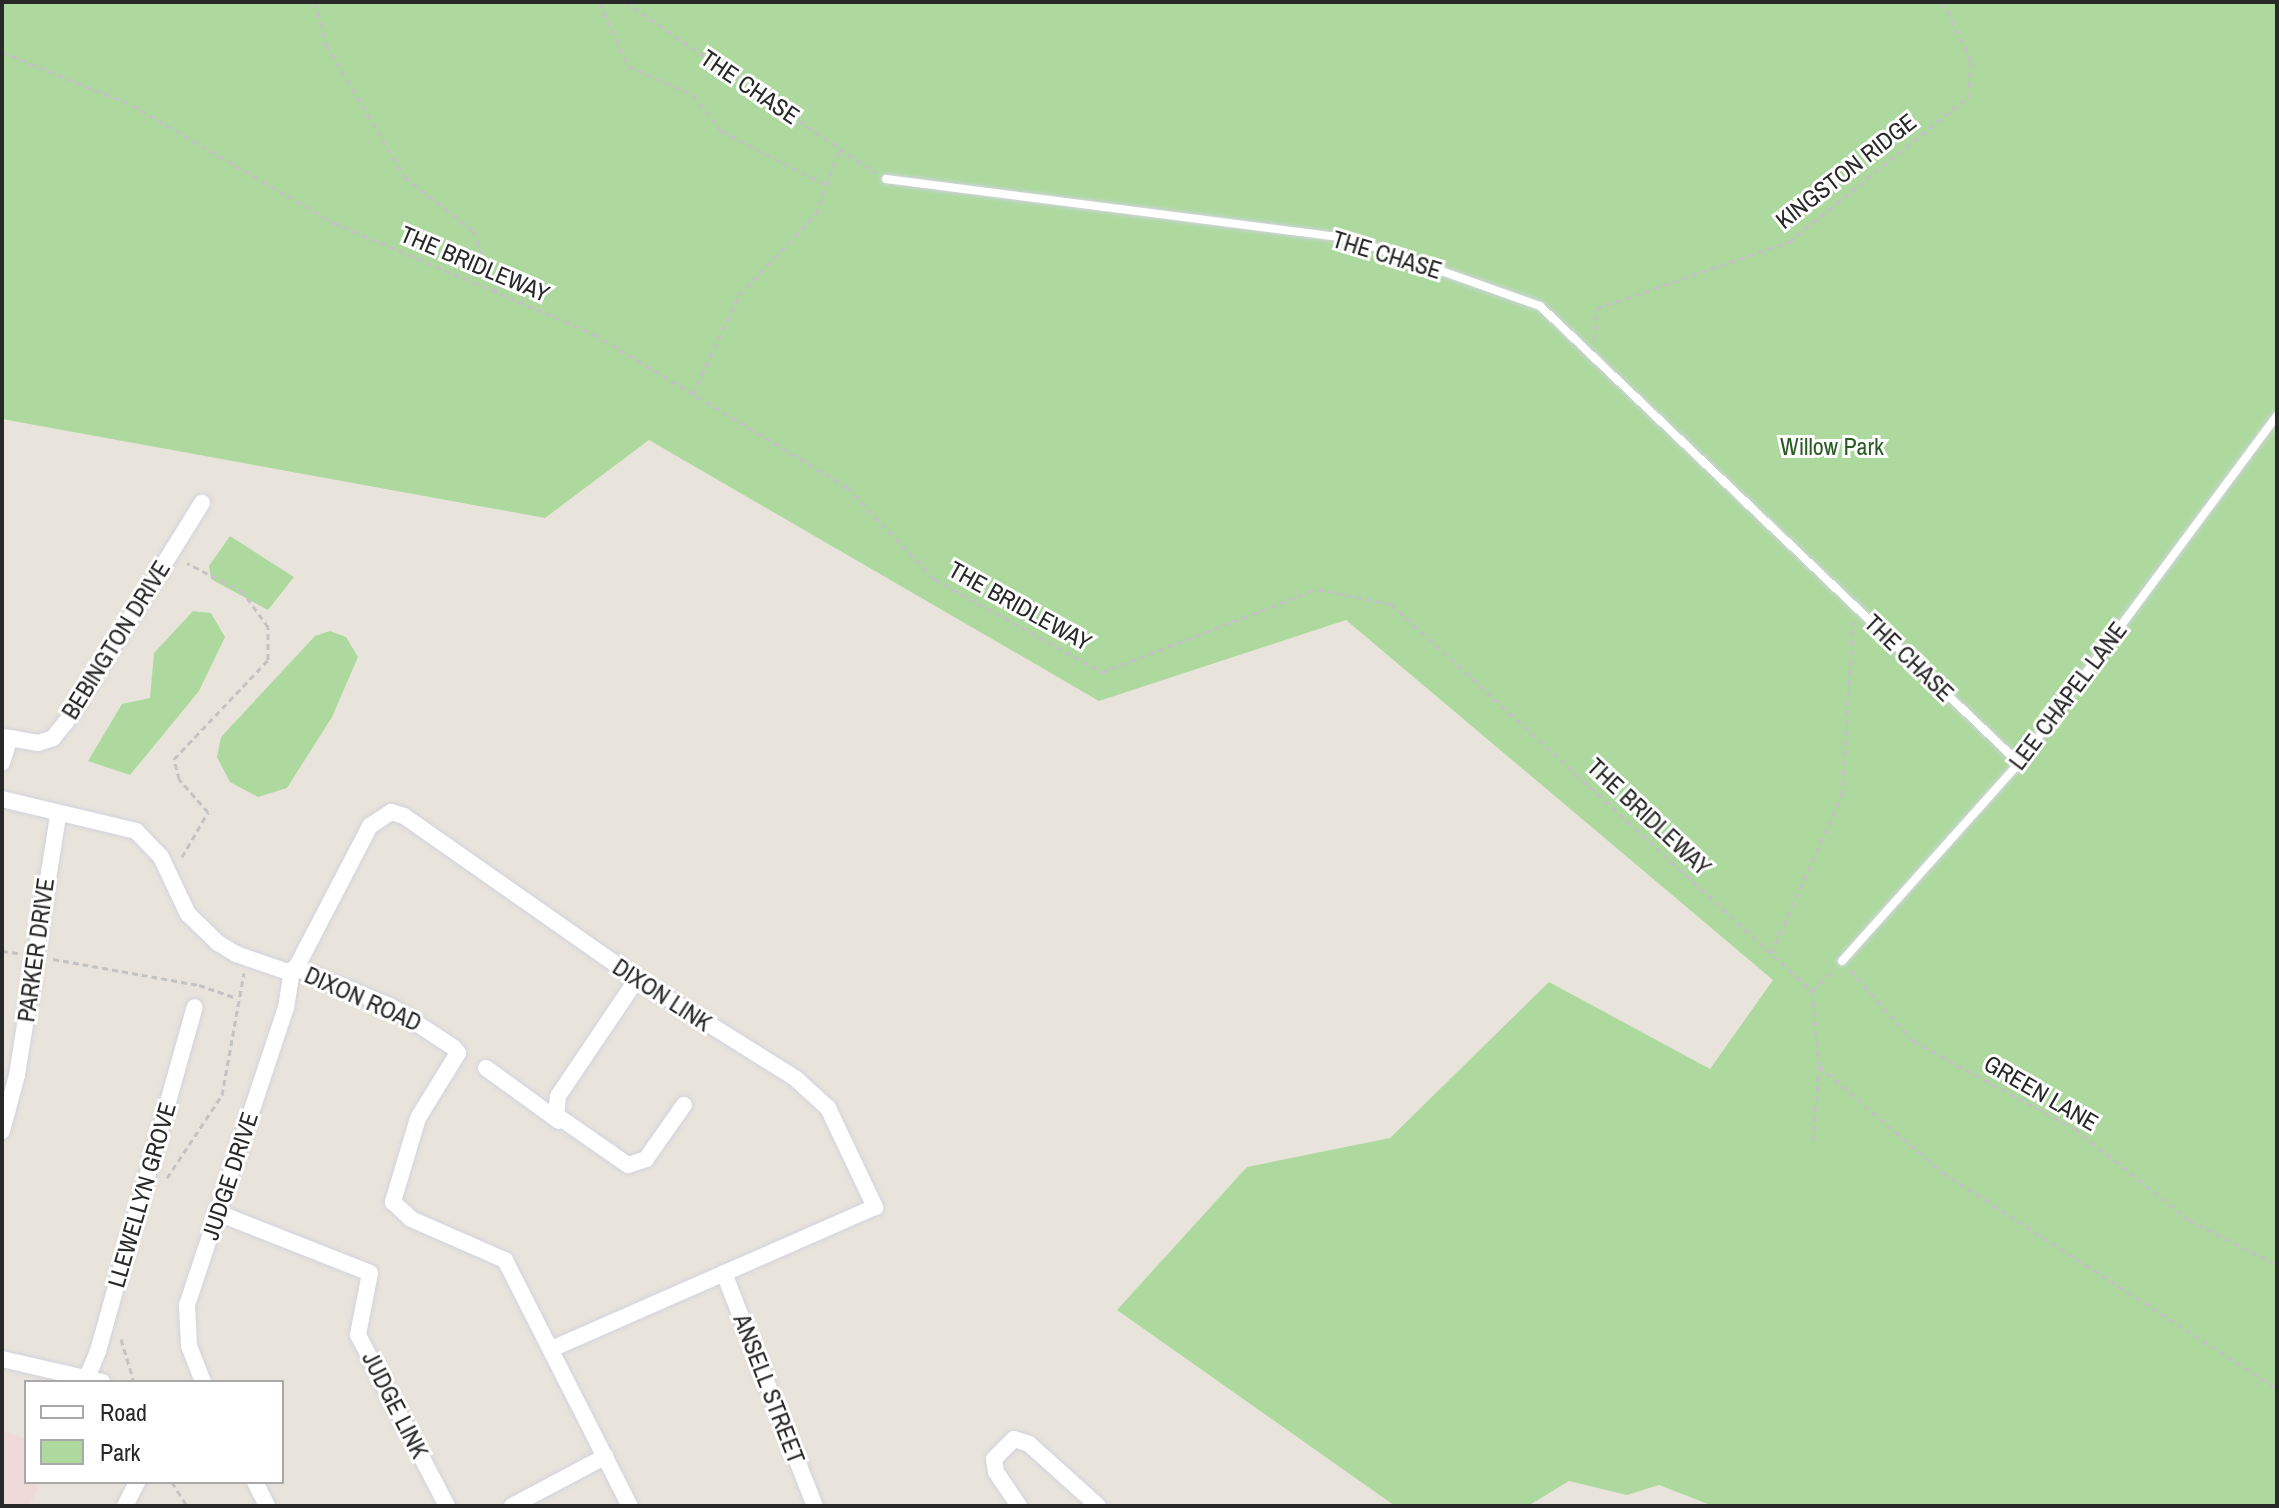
<!DOCTYPE html>
<style>
body{margin:0}
#map{position:relative;width:2279px;height:1508px;overflow:hidden;background:#e9e4db;font-family:"Archivo Narrow",sans-serif}
div>[style]{position:absolute}
.medical>*{inset:0;background:#efdad9}
.green>*{inset:0;background:#add99e}
.path>*{height:3px;margin-top:-1.5px;transform-origin:0;background:repeating-linear-gradient(90deg,#c3c3c3 0 6px,transparent 0 10px)}
.roads{filter:drop-shadow(0 0 2px #d1d3df) drop-shadow(0 0 2px #d1d3df)}
.lane>*{height:8px;margin:-4px;padding:0 4px;transform-origin:4px;border-radius:4px;background:#fff}
.street>*{height:16px;margin:-8px;padding:0 8px;transform-origin:8px;border-radius:8px;background:#fff}
span{translate:-50% -50%;white-space:nowrap;text-align:center;line-height:1.15;-webkit-text-stroke:6px #fff;paint-order:stroke}
.street-label{font-size:24px;color:#282828}
.park-label{font-size:24px;color:#295c22}
.frame{position:absolute;inset:0;border:4px solid #282828;pointer-events:none}
.legend{position:absolute;left:24px;top:1380px;width:260px;height:104px;box-sizing:border-box;background:#fff;border:2px solid #a9a9a9;margin:0;padding:10px 14px;list-style:none;font-size:24px;color:#282828}
.legend li{display:flex;align-items:center;gap:16px;height:40px}
.legend b{width:40px;border:2px solid #a9a9a9}
</style>
<div id="map">
<div class="medical">
<div style="clip-path:polygon(2px 1430px,26px 1439px,26px 1482px,41px 1482px,29px 1506px,2px 1506px)"></div>
</div>
<div class="green">
<div style="clip-path:polygon(2px 2px,2277px 2px,2277px 1506px,1713px 1506px,1659px 1485px,1627px 1495px,1569px 1481px,1528px 1506px,1395px 1506px,1117px 1310px,1247px 1167px,1390px 1138px,1549px 982px,1710px 1069px,1773px 980px,1346px 620px,1099px 701px,649px 440px,545px 518px,2px 419px)"></div>
<div style="clip-path:polygon(230px 536px,294px 577px,268px 610px,211px 579px,209px 566px)"></div>
<div style="clip-path:polygon(193px 611px,211px 613px,225px 637px,199px 691px,130px 775px,88px 761px,122px 704px,150px 698px,154px 653px)"></div>
<div style="clip-path:polygon(330px 631px,346px 637px,358px 657px,332px 717px,287px 788px,258px 797px,230px 782px,217px 757px,221px 737px,315px 636px)"></div>
</div>
<div class="path">
<div style="left:315px;top:2px;width:44px;rotate:75.7deg"></div>
<div style="left:326px;top:45px;width:154px;rotate:59.1deg"></div>
<div style="left:405px;top:177px;width:87px;rotate:38.5deg"></div>
<div style="left:473px;top:231px;width:66px;rotate:68.8deg"></div>
<div style="left:544px;top:2px;width:17px"></div>
<div style="left:599px;top:2px;width:70px;rotate:65.6deg"></div>
<div style="left:628px;top:66px;width:71px;rotate:24deg"></div>
<div style="left:693px;top:95px;width:46px;rotate:52.1deg"></div>
<div style="left:721px;top:131px;width:116px;rotate:27.2deg"></div>
<div style="left:625px;top:2px;width:304px;rotate:34.3deg"></div>
<div style="left:2px;top:52px;width:140px;rotate:22.2deg"></div>
<div style="left:132px;top:105px;width:234px;rotate:30.3deg"></div>
<div style="left:334px;top:223px;width:283px;rotate:23.1deg"></div>
<div style="left:594px;top:334px;width:296px;rotate:31.2deg"></div>
<div style="left:847px;top:487px;width:127px;rotate:46.6deg"></div>
<div style="left:934px;top:579px;width:192px;rotate:29deg"></div>
<div style="left:1102px;top:672px;width:230px;rotate:-21.1deg"></div>
<div style="left:1317px;top:589px;width:76px;rotate:11.5deg"></div>
<div style="left:1391px;top:604px;width:572px;rotate:42.59deg"></div>
<div style="left:1594px;top:340px;width:32px;rotate:-85deg"></div>
<div style="left:1597px;top:308px;width:203px;rotate:-19deg"></div>
<div style="left:1789px;top:242px;width:230px;rotate:-39deg"></div>
<div style="left:1968px;top:97px;width:36px;rotate:-85deg"></div>
<div style="left:1971px;top:61px;width:65px;rotate:-115.4deg"></div>
<div style="left:693px;top:394px;width:109px;rotate:-65.1deg"></div>
<div style="left:739px;top:295px;width:112px;rotate:-46.5deg"></div>
<div style="left:816px;top:214px;width:70px;rotate:-70deg"></div>
<div style="left:182px;top:857px;width:52px;rotate:-60deg"></div>
<div style="left:208px;top:812px;width:44px;rotate:-131.3deg"></div>
<div style="left:179px;top:779px;width:21px;rotate:-104deg"></div>
<div style="left:174px;top:759px;width:137px;rotate:-46.5deg"></div>
<div style="left:268px;top:660px;width:33px;rotate:-90deg"></div>
<div style="left:268px;top:627px;width:43px;rotate:-125.5deg"></div>
<div style="left:243px;top:592px;width:63px;rotate:-152.6deg"></div>
<div style="left:2px;top:951px;width:16px;rotate:7deg"></div>
<div style="left:1771px;top:953px;width:173px;rotate:-65.8deg"></div>
<div style="left:1842px;top:795px;width:173px;rotate:-86.4deg"></div>
<div style="left:53px;top:959px;width:148px;rotate:10.1deg"></div>
<div style="left:199px;top:985px;width:40px;rotate:18.9deg"></div>
<div style="left:1850px;top:970px;width:95px;rotate:48.4deg"></div>
<div style="left:1913px;top:1041px;width:184px;rotate:28.5deg"></div>
<div style="left:2075px;top:1129px;width:146px;rotate:38.6deg"></div>
<div style="left:2189px;top:1220px;width:99px;rotate:27.1deg"></div>
<div style="left:1812px;top:991px;width:75px;rotate:84.7deg"></div>
<div style="left:1819px;top:1066px;width:162px;rotate:40.8deg"></div>
<div style="left:1942px;top:1172px;width:399px;rotate:32.9deg"></div>
<div style="left:1812px;top:991px;width:31px;rotate:-45deg"></div>
<div style="left:1813px;top:1141px;width:75px;rotate:-85.4deg"></div>
<div style="left:167px;top:1178px;width:100px;rotate:-56.5deg"></div>
<div style="left:222px;top:1095px;width:124px;rotate:-79.8deg"></div>
<div style="left:121px;top:1339px;width:45px;rotate:73.2deg"></div>
<div style="left:172px;top:1482px;width:28px;rotate:58deg"></div>
</div>
<div class="roads">
<div class="lane">
<div style="left:886px;top:179px;width:467px;rotate:7.3deg"></div>
<div style="left:1349px;top:238px;width:203px;rotate:19.6deg"></div>
<div style="left:1540px;top:306px;width:662px;rotate:43.65deg"></div>
<div style="left:1842px;top:961px;width:266px;rotate:-48.2deg"></div>
<div style="left:2019px;top:763px;width:432px;rotate:-53.4deg"></div>
</div>
<div class="street">
<div style="left:2px;top:737px;width:8px;rotate:7deg"></div>
<div style="left:10px;top:738px;width:26px;rotate:108deg"></div>
<div style="left:10px;top:738px;width:28px;rotate:10deg"></div>
<div style="left:38px;top:743px;width:16px;rotate:-18deg"></div>
<div style="left:53px;top:738px;width:21px;rotate:-51deg"></div>
<div style="left:66px;top:722px;width:258px;rotate:-58.2deg"></div>
<div style="left:2px;top:799px;width:138px;rotate:13.4deg"></div>
<div style="left:136px;top:831px;width:36px;rotate:46deg"></div>
<div style="left:161px;top:857px;width:63px;rotate:64.7deg"></div>
<div style="left:188px;top:914px;width:42px;rotate:44deg"></div>
<div style="left:218px;top:943px;width:21px;rotate:31deg"></div>
<div style="left:236px;top:954px;width:55px;rotate:19.1deg"></div>
<div style="left:288px;top:972px;width:9px;rotate:-27deg"></div>
<div style="left:296px;top:968px;width:101px;rotate:22deg"></div>
<div style="left:390px;top:1006px;width:75px;rotate:33.1deg"></div>
<div style="left:453px;top:1047px;width:8px;rotate:50deg"></div>
<div style="left:458px;top:1053px;width:76px;rotate:121.6deg"></div>
<div style="left:418px;top:1118px;width:88px;rotate:106.6deg"></div>
<div style="left:393px;top:1202px;width:25px;rotate:43deg"></div>
<div style="left:411px;top:1219px;width:103px;rotate:23.6deg"></div>
<div style="left:505px;top:1260px;width:276px;rotate:63.1deg"></div>
<div style="left:296px;top:968px;width:160px;rotate:-62.5deg"></div>
<div style="left:370px;top:826px;width:25px;rotate:-34deg"></div>
<div style="left:391px;top:812px;width:14px;rotate:17deg"></div>
<div style="left:404px;top:816px;width:284px;rotate:35deg"></div>
<div style="left:637px;top:979px;width:186px;rotate:32.1deg"></div>
<div style="left:795px;top:1078px;width:45px;rotate:42.3deg"></div>
<div style="left:828px;top:1108px;width:110px;rotate:64.6deg"></div>
<div style="left:875px;top:1207px;width:351px;rotate:156.3deg"></div>
<div style="left:637px;top:979px;width:141px;rotate:124deg"></div>
<div style="left:558px;top:1096px;width:19px;rotate:96deg"></div>
<div style="left:556px;top:1115px;width:88px;rotate:34.8deg"></div>
<div style="left:628px;top:1165px;width:19px;rotate:-18deg"></div>
<div style="left:646px;top:1159px;width:66px;rotate:-54.9deg"></div>
<div style="left:486px;top:1068px;width:90px;rotate:36deg"></div>
<div style="left:2px;top:1131px;width:58px;rotate:-75deg"></div>
<div style="left:17px;top:1075px;width:263px;rotate:-81deg"></div>
<div style="left:218px;top:1213px;width:163px;rotate:21.5deg"></div>
<div style="left:370px;top:1273px;width:63px;rotate:101deg"></div>
<div style="left:358px;top:1335px;width:193px;rotate:62.5deg"></div>
<div style="left:724px;top:1273px;width:250px;rotate:68.7deg"></div>
<div style="left:2px;top:1359px;width:103px;rotate:13deg"></div>
<div style="left:85px;top:1382px;width:34px;rotate:-67deg"></div>
<div style="left:98px;top:1351px;width:357px;rotate:-74.3deg"></div>
<div style="left:203px;top:1382px;width:39px;rotate:-111deg"></div>
<div style="left:189px;top:1346px;width:41px;rotate:-92.8deg"></div>
<div style="left:187px;top:1305px;width:313px;rotate:-71.6deg"></div>
<div style="left:286px;top:1008px;width:38px;rotate:-81deg"></div>
<div style="left:255px;top:1482px;width:27px;rotate:63deg"></div>
<div style="left:125px;top:1506px;width:27px;rotate:-63deg"></div>
<div style="left:512px;top:1506px;width:106px;rotate:-28deg"></div>
<div style="left:1019px;top:1506px;width:41px;rotate:-124.1deg"></div>
<div style="left:996px;top:1472px;width:13px;rotate:-99deg"></div>
<div style="left:994px;top:1459px;width:28px;rotate:-45deg"></div>
<div style="left:1014px;top:1439px;width:16px;rotate:18deg"></div>
<div style="left:1029px;top:1444px;width:93px;rotate:41.9deg"></div>
</div>
</div>
<div class="street-label">
<span style="left:750px;top:87px;rotate:34deg">THE CHASE</span>
<span style="left:1846px;top:171px;rotate:-38deg">KINGSTON RIDGE</span>
<span style="left:1387px;top:255px;rotate:17deg">THE CHASE</span>
<span style="left:475px;top:264px;rotate:23deg">THE BRIDLEWAY</span>
<span style="left:1020px;top:606px;rotate:29deg">THE BRIDLEWAY</span>
<span style="left:116px;top:640px;rotate:-58deg">BEBINGTON DRIVE</span>
<span style="left:1909px;top:658px;rotate:44deg">THE CHASE</span>
<span style="left:2068px;top:696px;rotate:-53deg">LEE CHAPEL LANE</span>
<span style="left:1649px;top:817px;rotate:43deg">THE BRIDLEWAY</span>
<span style="left:36px;top:950px;rotate:-82deg">PARKER DRIVE</span>
<span style="left:662px;top:995px;rotate:33deg">DIXON LINK</span>
<span style="left:363px;top:999px;rotate:24deg">DIXON ROAD</span>
<span style="left:2041px;top:1093px;rotate:30deg">GREEN LANE</span>
<span style="left:230px;top:1176px;rotate:-72deg">JUDGE DRIVE</span>
<span style="left:142px;top:1195px;rotate:-74deg">LLEWELLYN GROVE</span>
<span style="left:769px;top:1389px;rotate:69deg">ANSELL STREET</span>
<span style="left:395px;top:1405px;rotate:63deg">JUDGE LINK</span>
</div>
<div class="park-label">
<span style="left:1832px;top:447px">Willow Park</span>
</div>
<div class="frame"></div>
<ul class="legend">
<li><b style="height:10px;background:#fff"></b>Road</li>
<li><b style="height:22px;background:#add99e"></b>Park</li>
</ul>
</div>
